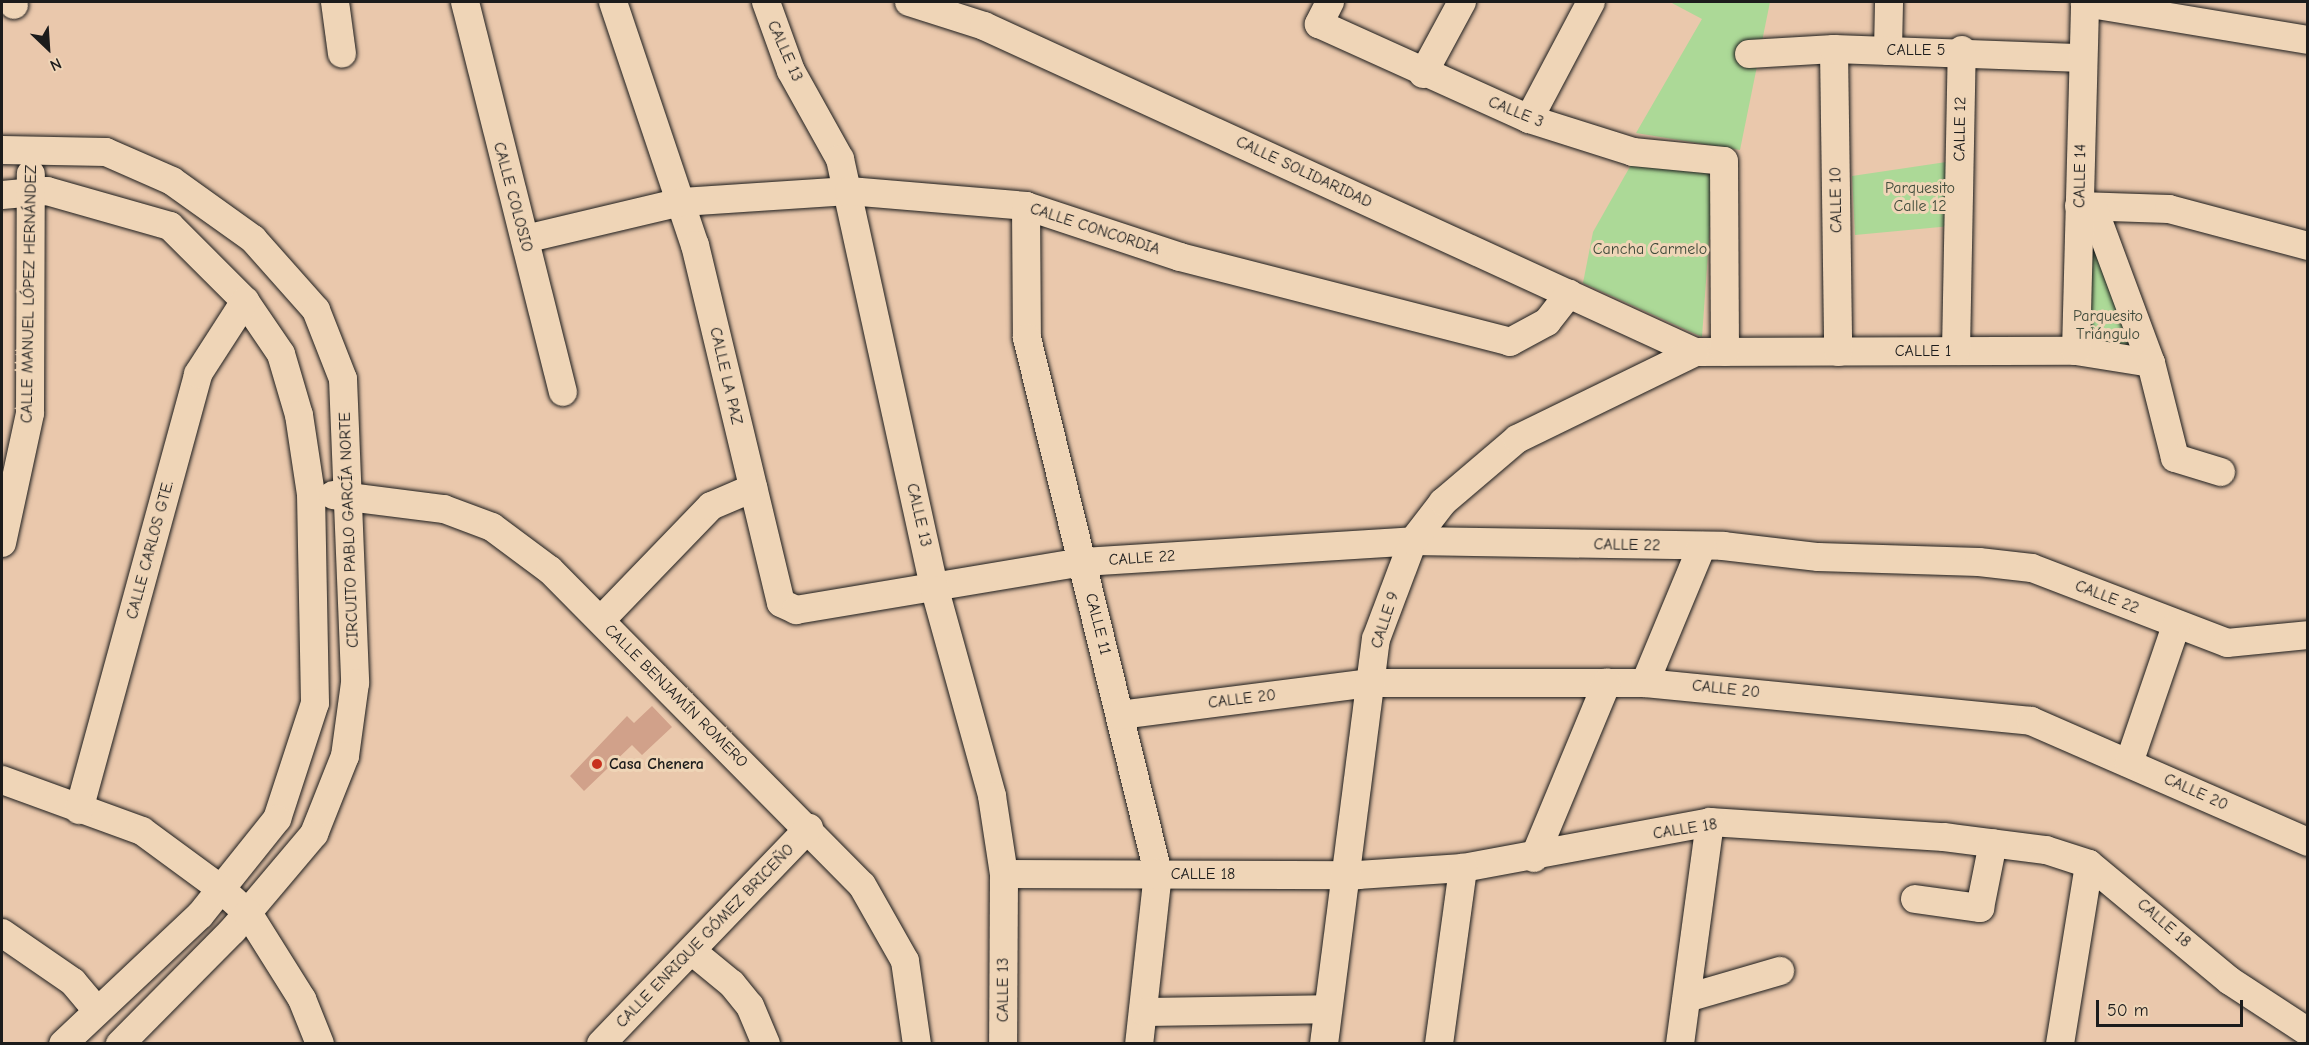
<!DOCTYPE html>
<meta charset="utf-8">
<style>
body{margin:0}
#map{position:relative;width:2309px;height:1045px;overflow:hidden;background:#eac8ac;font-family:"Comic Neue",sans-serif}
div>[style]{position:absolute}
.green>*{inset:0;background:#acd997}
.building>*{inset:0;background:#d1a18a}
.roads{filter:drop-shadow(0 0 2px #1c1c1c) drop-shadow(0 0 2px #1c1c1c)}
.minor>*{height:28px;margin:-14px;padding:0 14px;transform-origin:14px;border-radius:14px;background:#efd5b7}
.dots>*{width:16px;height:16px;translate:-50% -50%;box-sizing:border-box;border:3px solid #efd5b7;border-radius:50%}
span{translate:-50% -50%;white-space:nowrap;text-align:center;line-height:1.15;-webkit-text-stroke:6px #efd5b7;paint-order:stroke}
.street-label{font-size:16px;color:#1c1c1c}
.park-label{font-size:16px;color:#404b3b}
.poi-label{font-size:16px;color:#1c1c1c;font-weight:700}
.left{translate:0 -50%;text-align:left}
.frame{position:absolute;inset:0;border:3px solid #1c1c1c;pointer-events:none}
.north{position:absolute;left:18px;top:18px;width:60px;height:60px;-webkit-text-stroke:4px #efd5b7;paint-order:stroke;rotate:155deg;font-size:16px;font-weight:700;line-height:24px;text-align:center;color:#1c1c1c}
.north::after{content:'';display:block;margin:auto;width:21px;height:27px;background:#1c1c1c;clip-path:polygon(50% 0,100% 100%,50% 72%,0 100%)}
.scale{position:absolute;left:2096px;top:1000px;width:147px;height:27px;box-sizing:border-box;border:3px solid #1c1c1c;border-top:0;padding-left:8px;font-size:18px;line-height:21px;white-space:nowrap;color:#1c1c1c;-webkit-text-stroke:4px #efd5b7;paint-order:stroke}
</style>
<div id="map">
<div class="green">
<div style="clip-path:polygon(1670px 2px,1770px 2px,1740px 150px,1636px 133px,1702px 19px)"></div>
<div style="clip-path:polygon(1953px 161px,1951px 226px,1855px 235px,1852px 176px)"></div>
<div style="clip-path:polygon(1632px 163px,1714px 169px,1702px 337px,1583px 283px,1593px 232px)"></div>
<div style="clip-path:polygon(2094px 228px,2141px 353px,2085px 342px)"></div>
</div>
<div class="building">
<div style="clip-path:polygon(652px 706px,672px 727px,642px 755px,632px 745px,584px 791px,570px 776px,627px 716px,634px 723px)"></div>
</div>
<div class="roads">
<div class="minor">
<div style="left:13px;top:2px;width:3px;rotate:72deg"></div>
<div style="left:335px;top:2px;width:52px;rotate:82.3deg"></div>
<div style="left:465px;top:2px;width:402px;rotate:75.9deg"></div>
<div style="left:613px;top:2px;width:256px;rotate:71.4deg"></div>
<div style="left:695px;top:245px;width:368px;rotate:76.5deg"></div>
<div style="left:781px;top:603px;width:17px;rotate:25deg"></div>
<div style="left:796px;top:610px;width:291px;rotate:-9.5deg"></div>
<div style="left:1083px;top:562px;width:331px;rotate:-3.6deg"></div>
<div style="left:1413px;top:541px;width:310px;rotate:0.9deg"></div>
<div style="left:1723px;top:546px;width:96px;rotate:6.6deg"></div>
<div style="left:1818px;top:557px;width:161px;rotate:1.8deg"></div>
<div style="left:1979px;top:562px;width:53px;rotate:6.5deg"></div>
<div style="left:2032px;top:568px;width:209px;rotate:21deg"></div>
<div style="left:2227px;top:643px;width:81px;rotate:-5.6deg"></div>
<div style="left:766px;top:2px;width:73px;rotate:70.1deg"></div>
<div style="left:791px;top:71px;width:101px;rotate:60.9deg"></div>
<div style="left:840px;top:159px;width:441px;rotate:77.6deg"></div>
<div style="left:935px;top:590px;width:214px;rotate:74.5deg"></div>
<div style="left:992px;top:796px;width:79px;rotate:81.3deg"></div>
<div style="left:1004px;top:874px;width:170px;rotate:90.3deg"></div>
<div style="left:909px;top:2px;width:79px;rotate:17.7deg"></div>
<div style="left:984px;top:26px;width:782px;rotate:24.63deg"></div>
<div style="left:1695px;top:352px;width:381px;rotate:-0.2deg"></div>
<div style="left:2076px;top:351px;width:76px;rotate:9.1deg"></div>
<div style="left:1330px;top:2px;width:25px;rotate:117deg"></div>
<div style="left:1319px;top:24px;width:230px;rotate:24.3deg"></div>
<div style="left:1529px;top:119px;width:109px;rotate:17.6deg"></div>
<div style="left:1633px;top:152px;width:91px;rotate:5.6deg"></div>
<div style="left:1724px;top:161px;width:191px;rotate:89.7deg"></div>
<div style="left:2085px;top:3px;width:226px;rotate:9.4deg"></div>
<div style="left:1834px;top:49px;width:303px;rotate:89.2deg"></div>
<div style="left:1888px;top:51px;width:49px;rotate:-88.8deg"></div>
<div style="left:1749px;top:54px;width:85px;rotate:-3.4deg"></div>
<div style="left:1834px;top:49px;width:249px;rotate:2.1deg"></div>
<div style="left:1423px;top:74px;width:82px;rotate:-61.6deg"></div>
<div style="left:1529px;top:119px;width:132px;rotate:-62.1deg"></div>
<div style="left:2px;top:150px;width:104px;rotate:1.1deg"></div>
<div style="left:106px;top:152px;width:72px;rotate:23.7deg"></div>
<div style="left:172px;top:181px;width:100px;rotate:35.6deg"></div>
<div style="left:253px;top:239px;width:95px;rotate:48.4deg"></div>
<div style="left:316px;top:310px;width:74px;rotate:68.6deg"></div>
<div style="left:343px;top:379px;width:304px;rotate:87.7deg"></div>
<div style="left:355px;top:683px;width:74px;rotate:97.8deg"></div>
<div style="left:345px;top:756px;width:84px;rotate:111.7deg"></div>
<div style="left:314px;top:834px;width:126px;rotate:130.2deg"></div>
<div style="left:233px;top:930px;width:161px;rotate:134.7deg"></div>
<div style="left:2px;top:195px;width:45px;rotate:-5.1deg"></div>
<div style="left:47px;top:191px;width:128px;rotate:15.9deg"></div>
<div style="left:170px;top:226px;width:106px;rotate:45deg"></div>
<div style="left:245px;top:301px;width:64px;rotate:55.8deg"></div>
<div style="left:281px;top:354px;width:64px;rotate:73.6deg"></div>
<div style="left:299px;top:415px;width:80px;rotate:81.4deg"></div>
<div style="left:311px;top:494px;width:209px;rotate:88.9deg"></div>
<div style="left:315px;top:703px;width:122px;rotate:108.1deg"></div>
<div style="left:277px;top:819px;width:123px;rotate:128.7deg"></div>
<div style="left:200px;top:915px;width:188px;rotate:136.7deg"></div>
<div style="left:1026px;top:206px;width:132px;rotate:89.6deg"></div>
<div style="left:1027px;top:338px;width:551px;rotate:76.24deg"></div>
<div style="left:1158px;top:873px;width:172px;rotate:96.3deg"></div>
<div style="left:2079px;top:206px;width:90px;rotate:1.9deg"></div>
<div style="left:2169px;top:209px;width:144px;rotate:14.9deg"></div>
<div style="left:2093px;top:207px;width:166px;rotate:69.6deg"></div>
<div style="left:2151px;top:363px;width:98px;rotate:75.8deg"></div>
<div style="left:2175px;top:458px;width:48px;rotate:16.9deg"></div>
<div style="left:525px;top:239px;width:161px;rotate:-13.3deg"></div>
<div style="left:682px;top:202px;width:167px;rotate:-3.8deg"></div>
<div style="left:849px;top:191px;width:178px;rotate:4.8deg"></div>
<div style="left:1026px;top:206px;width:162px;rotate:18.3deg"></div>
<div style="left:1180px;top:257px;width:341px;rotate:14.4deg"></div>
<div style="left:1510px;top:342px;width:42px;rotate:-28.4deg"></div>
<div style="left:1547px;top:322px;width:36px;rotate:-52deg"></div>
<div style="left:1956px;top:351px;width:301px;rotate:-88.9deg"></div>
<div style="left:2076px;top:351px;width:349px;rotate:-88.5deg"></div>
<div style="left:333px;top:495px;width:112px;rotate:7.2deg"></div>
<div style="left:444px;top:509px;width:51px;rotate:20.6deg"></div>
<div style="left:492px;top:527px;width:72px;rotate:36.6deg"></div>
<div style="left:550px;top:570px;width:443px;rotate:45.3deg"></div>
<div style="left:862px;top:885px;width:87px;rotate:60.5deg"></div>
<div style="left:905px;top:961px;width:84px;rotate:81.8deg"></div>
<div style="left:2px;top:543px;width:133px;rotate:-77.8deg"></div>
<div style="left:30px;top:413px;width:239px;rotate:-89.8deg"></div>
<div style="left:601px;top:620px;width:158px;rotate:-46deg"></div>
<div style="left:711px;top:506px;width:46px;rotate:-23.2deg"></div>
<div style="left:1645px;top:683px;width:148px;rotate:-67.4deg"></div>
<div style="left:1120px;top:715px;width:251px;rotate:-7.3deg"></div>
<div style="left:1369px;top:683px;width:276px"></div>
<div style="left:1645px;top:683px;width:388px;rotate:5.6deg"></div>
<div style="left:2031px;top:721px;width:302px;rotate:23.6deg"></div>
<div style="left:2129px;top:763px;width:145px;rotate:-71.1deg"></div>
<div style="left:2px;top:780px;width:149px;rotate:20deg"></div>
<div style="left:142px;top:831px;width:98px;rotate:36.3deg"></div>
<div style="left:221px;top:889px;width:36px;rotate:42deg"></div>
<div style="left:248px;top:913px;width:102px;rotate:57.9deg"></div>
<div style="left:302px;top:999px;width:48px;rotate:68.2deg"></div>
<div style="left:79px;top:810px;width:452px;rotate:-74.7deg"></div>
<div style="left:198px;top:374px;width:87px;rotate:-57.2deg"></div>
<div style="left:1534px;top:858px;width:190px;rotate:-67.4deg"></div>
<div style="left:1004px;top:874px;width:354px;rotate:0.2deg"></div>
<div style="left:1358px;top:875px;width:105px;rotate:-3.8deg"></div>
<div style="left:1463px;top:868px;width:251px;rotate:-10.5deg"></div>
<div style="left:1710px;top:822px;width:234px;rotate:3.7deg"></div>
<div style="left:1944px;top:837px;width:103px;rotate:7.3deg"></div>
<div style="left:2046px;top:850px;width:45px;rotate:18deg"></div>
<div style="left:2089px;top:864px;width:183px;rotate:39.7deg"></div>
<div style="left:2230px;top:981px;width:93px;rotate:33.2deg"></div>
<div style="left:1915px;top:899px;width:66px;rotate:7.9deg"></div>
<div style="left:1980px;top:908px;width:66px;rotate:-78.7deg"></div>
<div style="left:2px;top:933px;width:86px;rotate:34.6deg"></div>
<div style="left:73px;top:982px;width:38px;rotate:50deg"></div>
<div style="left:693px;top:952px;width:50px;rotate:39.4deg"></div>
<div style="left:732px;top:984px;width:28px;rotate:51deg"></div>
<div style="left:750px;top:1006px;width:41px;rotate:67.2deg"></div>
<div style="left:1687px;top:998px;width:97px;rotate:-16.2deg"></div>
<div style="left:1144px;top:1012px;width:184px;rotate:-0.9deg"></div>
<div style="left:601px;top:1044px;width:300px;rotate:-46.1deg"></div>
<div style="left:1324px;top:1044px;width:408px;rotate:-82.7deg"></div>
<div style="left:1376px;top:639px;width:105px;rotate:-69.3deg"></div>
<div style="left:1413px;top:541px;width:49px;rotate:-52.4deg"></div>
<div style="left:1443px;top:502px;width:97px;rotate:-40.4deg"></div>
<div style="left:1517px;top:439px;width:198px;rotate:-26deg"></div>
<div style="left:1439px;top:1044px;width:178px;rotate:-82.2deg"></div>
<div style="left:1680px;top:1044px;width:224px;rotate:-82.3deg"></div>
<div style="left:2060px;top:1044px;width:182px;rotate:-80.8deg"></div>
</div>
</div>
<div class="dots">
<div style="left:597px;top:764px;background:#c8321e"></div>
</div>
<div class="street-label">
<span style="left:1916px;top:50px">CALLE 5</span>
<span style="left:785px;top:51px;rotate:66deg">CALLE 13</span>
<span style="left:1516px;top:112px;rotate:22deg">CALLE 3</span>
<span style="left:1960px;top:129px;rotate:-89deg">CALLE 12</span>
<span style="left:1304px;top:172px;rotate:25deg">CALLE SOLIDARIDAD</span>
<span style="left:2080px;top:176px;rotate:-89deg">CALLE 14</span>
<span style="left:513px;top:197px;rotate:75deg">CALLE COLOSIO</span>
<span style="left:1836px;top:200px;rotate:-91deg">CALLE 10</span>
<span style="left:1095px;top:229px;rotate:18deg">CALLE CONCORDIA</span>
<span style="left:29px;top:294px;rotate:-89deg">CALLE MANUEL LÓPEZ HERNÁNDEZ</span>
<span style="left:1923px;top:351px">CALLE 1</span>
<span style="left:726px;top:376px;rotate:77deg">CALLE LA PAZ</span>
<span style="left:919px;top:515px;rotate:77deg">CALLE 13</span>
<span style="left:349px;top:530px;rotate:-92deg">CIRCUITO PABLO GARCÍA NORTE</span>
<span style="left:1627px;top:545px;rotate:1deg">CALLE 22</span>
<span style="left:150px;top:550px;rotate:-75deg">CALLE CARLOS GTE.</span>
<span style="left:1142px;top:558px;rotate:-4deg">CALLE 22</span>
<span style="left:2107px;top:597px;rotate:21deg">CALLE 22</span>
<span style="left:1385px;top:620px;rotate:-72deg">CALLE 9</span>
<span style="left:1098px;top:624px;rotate:76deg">CALLE 11</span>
<span style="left:1726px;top:689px;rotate:6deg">CALLE 20</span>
<span style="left:676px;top:696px;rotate:45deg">CALLE BENJAMÍN ROMERO</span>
<span style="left:1242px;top:699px;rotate:-7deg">CALLE 20</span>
<span style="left:2196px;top:792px;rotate:24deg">CALLE 20</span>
<span style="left:1685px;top:829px;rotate:-9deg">CALLE 18</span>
<span style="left:1203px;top:874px">CALLE 18</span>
<span style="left:2164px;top:923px;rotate:41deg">CALLE 18</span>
<span style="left:705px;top:936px;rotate:-46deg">CALLE ENRIQUE GÓMEZ BRICEÑO</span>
<span style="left:1003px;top:990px;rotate:-90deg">CALLE 13</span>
</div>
<div class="park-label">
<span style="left:1920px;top:197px">Parquesito<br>Calle 12</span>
<span style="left:1650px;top:249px">Cancha Carmelo</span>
<span style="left:2108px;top:325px">Parquesito<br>Triángulo</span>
</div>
<div class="poi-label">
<span class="left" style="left:609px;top:764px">Casa Chenera</span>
</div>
<div class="frame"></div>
<div class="north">N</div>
<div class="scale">50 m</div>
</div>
